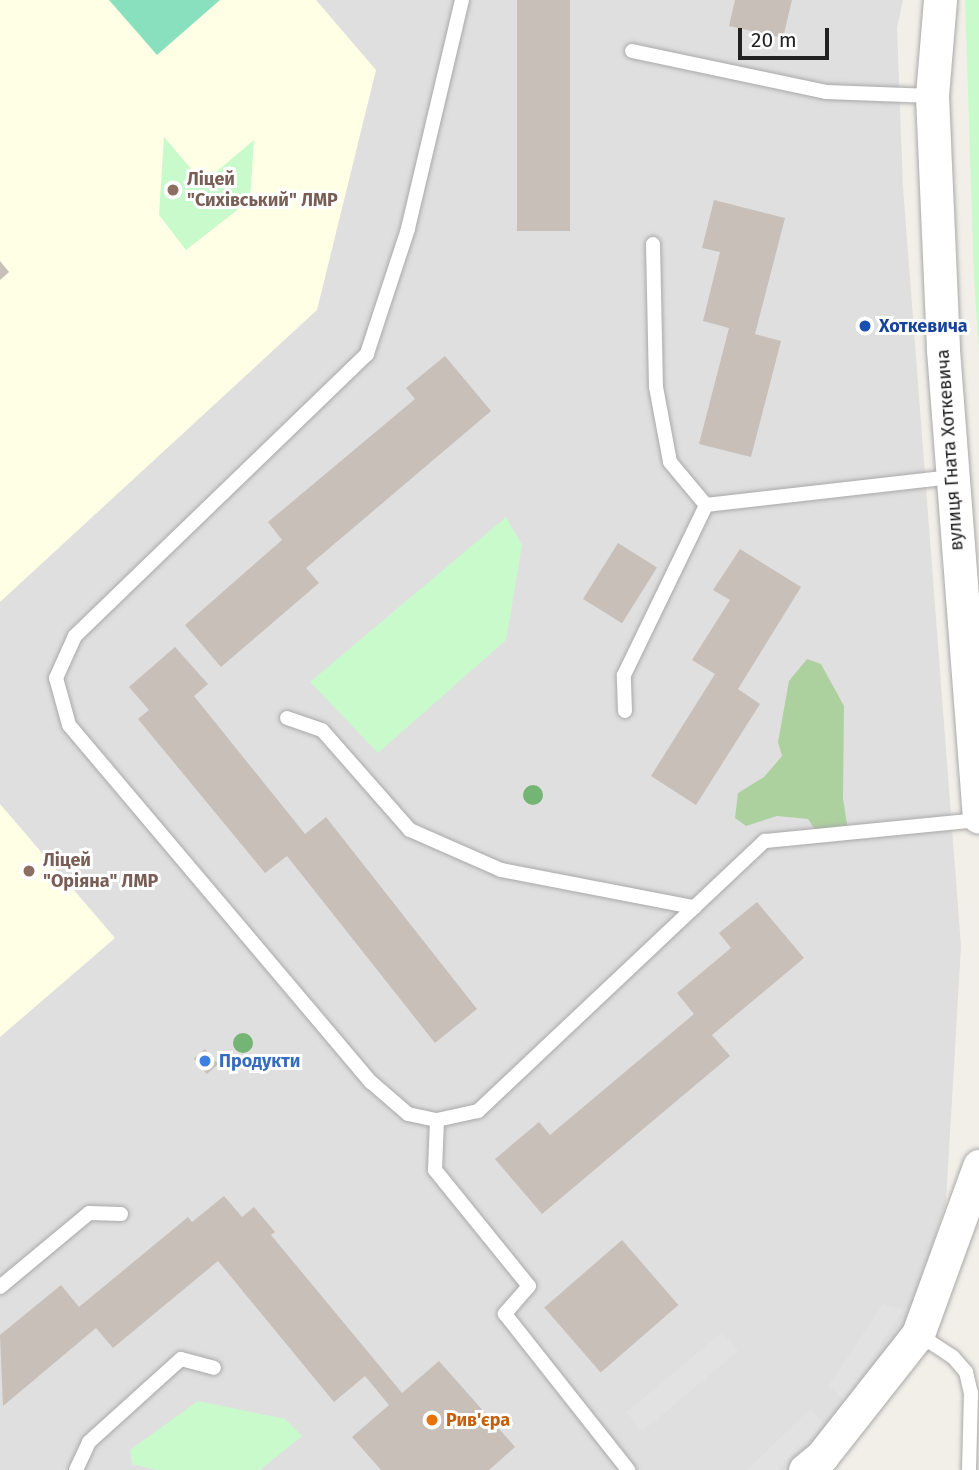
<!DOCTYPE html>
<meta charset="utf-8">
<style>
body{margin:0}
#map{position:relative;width:979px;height:1470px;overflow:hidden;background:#f2efe9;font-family:"Fira Sans",sans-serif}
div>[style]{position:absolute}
.residential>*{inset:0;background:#e0dfdf}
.education>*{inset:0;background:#ffffe5}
.forest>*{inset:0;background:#add19e}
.park>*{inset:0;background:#c8facc}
.pitch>*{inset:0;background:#88e0be}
.parking>*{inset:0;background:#e2e2e2;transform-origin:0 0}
.building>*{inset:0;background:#c7bfb8;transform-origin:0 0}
.roads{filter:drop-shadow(0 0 2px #a9a9a9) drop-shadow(0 0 2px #a9a9a9)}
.service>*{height:14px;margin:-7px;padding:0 7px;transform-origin:7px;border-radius:7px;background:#fff}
.tertiary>*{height:33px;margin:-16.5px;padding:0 16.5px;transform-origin:16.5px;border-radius:16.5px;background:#fff}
.trees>*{width:20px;height:20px;margin:-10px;border-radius:50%;background:#74b475}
.dots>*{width:19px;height:19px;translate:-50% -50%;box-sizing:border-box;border:4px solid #fff;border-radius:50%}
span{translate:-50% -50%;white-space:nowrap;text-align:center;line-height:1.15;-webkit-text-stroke:6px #fff;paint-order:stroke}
.education-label{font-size:18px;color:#785e54;font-weight:700}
.left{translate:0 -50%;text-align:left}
.transit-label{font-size:18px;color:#164399;font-weight:700}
.street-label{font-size:18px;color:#222}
.shop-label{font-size:18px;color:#366cbe;font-weight:700}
.food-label{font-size:18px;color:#c56008;font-weight:700}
.scale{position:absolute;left:738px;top:28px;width:91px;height:32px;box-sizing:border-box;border:4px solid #222;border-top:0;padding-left:9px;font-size:21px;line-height:24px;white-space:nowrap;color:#222;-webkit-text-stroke:5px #fff;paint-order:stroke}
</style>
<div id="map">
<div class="residential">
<div style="clip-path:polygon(0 0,903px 0,897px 28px,903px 187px,961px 946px,946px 1202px,910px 1317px,821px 1442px,788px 1470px,0 1470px)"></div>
</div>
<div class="education">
<div style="clip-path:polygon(0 0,316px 0,376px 70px,317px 310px,0 602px)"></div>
<div style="clip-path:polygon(0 804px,115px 938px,0 1037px)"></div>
</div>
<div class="forest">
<div style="clip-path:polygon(807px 659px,821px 664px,844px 706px,843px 798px,848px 831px,820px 837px,808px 819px,777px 816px,746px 826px,735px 818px,738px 793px,764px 777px,782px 756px,778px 742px,789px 681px)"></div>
</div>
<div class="park">
<div style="clip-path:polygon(965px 0,979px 0,979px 352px,974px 278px)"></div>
<div style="clip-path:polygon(164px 137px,203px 183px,254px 140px,250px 200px,186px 250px,159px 215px)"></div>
<div style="clip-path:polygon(506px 517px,522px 545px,506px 640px,378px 753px,310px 682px)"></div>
<div style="clip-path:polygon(198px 1401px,285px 1419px,302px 1436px,260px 1470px,156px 1470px,132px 1464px,130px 1450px)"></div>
</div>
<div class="pitch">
<div style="clip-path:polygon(109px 0,220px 0,157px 55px)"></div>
</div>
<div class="parking">
<div style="clip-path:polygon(883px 1304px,903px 1310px,844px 1401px,829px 1385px)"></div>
<div style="left:722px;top:1332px;width:25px;height:125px;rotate:50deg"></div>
<div style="clip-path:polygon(810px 1409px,824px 1424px,777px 1470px,747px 1470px)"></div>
</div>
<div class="building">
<div style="left:517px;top:0;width:53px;height:231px"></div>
<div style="clip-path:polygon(735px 0,792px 0,783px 38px,729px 26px)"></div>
<div style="clip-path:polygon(714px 200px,785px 218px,755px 334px,781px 341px,751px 457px,699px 444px,729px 328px,703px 321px,720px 252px,702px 248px)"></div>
<div style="clip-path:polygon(0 261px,9px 272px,0 280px)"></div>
<div style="clip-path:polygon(445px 356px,491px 411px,306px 568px,319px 583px,221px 667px,185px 625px,282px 540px,268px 522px,415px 399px,406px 388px)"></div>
<div style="left:618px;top:543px;width:46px;height:66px;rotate:32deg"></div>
<div style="clip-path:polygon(740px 549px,801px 587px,738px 689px,760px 704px,696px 805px,651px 776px,715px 674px,692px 660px,730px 600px,713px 590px)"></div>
<div style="clip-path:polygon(175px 647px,208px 684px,194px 696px,305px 834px,326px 817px,477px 1009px,435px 1043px,287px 856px,265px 873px,138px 719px,149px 710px,129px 687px)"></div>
<div style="clip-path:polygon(757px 902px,804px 958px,712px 1035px,730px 1056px,542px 1214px,495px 1159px,539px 1122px,550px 1135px,694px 1014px,677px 993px,731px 948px,719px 933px)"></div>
<div style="left:205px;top:1049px;width:20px;height:15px;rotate:49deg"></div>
<div style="clip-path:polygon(224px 1196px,242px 1217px,254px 1207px,275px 1232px,271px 1235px,402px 1393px,439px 1361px,515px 1447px,489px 1470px,381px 1470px,352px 1437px,389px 1405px,365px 1376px,334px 1402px,218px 1261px,113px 1348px,96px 1328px,3px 1406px,0 1335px,61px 1285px,79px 1307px,188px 1217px,192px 1222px)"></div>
<div style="left:622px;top:1240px;width:86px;height:103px;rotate:49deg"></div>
</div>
<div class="roads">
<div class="service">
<div style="left:462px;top:0;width:235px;rotate:103.3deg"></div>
<div style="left:408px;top:229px;width:132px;rotate:108.2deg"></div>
<div style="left:367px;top:354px;width:406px;rotate:136deg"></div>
<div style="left:75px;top:636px;width:46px;rotate:114.3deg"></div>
<div style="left:56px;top:678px;width:49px;rotate:74.5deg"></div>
<div style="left:69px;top:725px;width:468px;rotate:49.8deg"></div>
<div style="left:371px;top:1082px;width:49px;rotate:40.9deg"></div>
<div style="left:408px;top:1114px;width:30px;rotate:12deg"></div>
<div style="left:437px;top:1120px;width:42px;rotate:-12.4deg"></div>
<div style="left:478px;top:1111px;width:394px;rotate:-43.3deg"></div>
<div style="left:765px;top:841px;width:215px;rotate:-5.6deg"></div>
<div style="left:632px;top:51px;width:198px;rotate:11.9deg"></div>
<div style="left:826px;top:92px;width:106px;rotate:2.2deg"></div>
<div style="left:653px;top:244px;width:143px;rotate:88.8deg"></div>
<div style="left:656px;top:387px;width:76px;rotate:79.4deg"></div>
<div style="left:670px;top:462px;width:56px;rotate:50.1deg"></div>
<div style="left:706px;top:505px;width:247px;rotate:-6.5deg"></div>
<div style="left:625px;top:711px;width:36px;rotate:-92deg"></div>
<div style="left:624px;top:675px;width:189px;rotate:-64.2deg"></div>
<div style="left:287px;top:718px;width:37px;rotate:19deg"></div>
<div style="left:322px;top:730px;width:133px;rotate:48.7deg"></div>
<div style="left:410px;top:830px;width:99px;rotate:23.7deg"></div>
<div style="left:501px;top:870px;width:197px;rotate:10.9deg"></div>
<div style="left:437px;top:1120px;width:50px;rotate:92.3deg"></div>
<div style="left:435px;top:1170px;width:149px;rotate:51deg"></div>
<div style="left:529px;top:1286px;width:37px;rotate:131deg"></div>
<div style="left:505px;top:1314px;width:199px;rotate:51.7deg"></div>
<div style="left:0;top:1287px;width:116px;rotate:-39.7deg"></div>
<div style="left:89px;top:1213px;width:32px;rotate:2deg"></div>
<div style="left:918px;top:1334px;width:42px;rotate:33.3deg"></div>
<div style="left:953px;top:1357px;width:20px;rotate:49deg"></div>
<div style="left:966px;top:1372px;width:22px;rotate:77deg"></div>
<div style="left:971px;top:1393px;width:77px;rotate:91.5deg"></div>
<div style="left:76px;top:1470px;width:31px;rotate:-65deg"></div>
<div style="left:89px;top:1442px;width:124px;rotate:-42.1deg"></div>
<div style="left:181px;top:1359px;width:34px;rotate:15deg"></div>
</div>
<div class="tertiary">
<div style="left:940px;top:0;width:96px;rotate:94.8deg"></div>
<div style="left:932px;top:96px;width:254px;rotate:87.5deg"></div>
<div style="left:943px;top:350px;width:468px;rotate:85.6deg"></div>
<div style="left:805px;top:1470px;width:22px;rotate:-39deg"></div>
<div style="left:822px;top:1456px;width:155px;rotate:-51.8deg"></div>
<div style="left:918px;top:1334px;width:179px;rotate:-70deg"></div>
</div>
</div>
<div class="trees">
<div style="left:533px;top:795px"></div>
<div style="left:243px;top:1043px"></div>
</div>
<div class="dots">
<div style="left:173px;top:190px;background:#8d6e63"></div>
<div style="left:865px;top:326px;background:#1a4fb4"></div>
<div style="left:29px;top:871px;background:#8d6e63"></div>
<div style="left:205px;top:1061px;background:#3f7fe0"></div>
<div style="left:432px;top:1420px;background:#e8710a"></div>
</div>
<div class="education-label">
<span class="left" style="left:187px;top:190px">Ліцей<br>"Сихівський" ЛМР</span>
<span class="left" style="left:43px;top:871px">Ліцей<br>"Оріяна" ЛМР</span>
</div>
<div class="transit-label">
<span class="left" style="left:879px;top:326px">Хоткевича</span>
</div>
<div class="street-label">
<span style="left:950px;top:450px;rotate:-94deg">вулиця Гната Хоткевича</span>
</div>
<div class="shop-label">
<span class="left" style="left:219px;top:1061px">Продукти</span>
</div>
<div class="food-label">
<span class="left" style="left:446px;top:1420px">Рив'єра</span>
</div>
<div class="scale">20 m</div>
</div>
